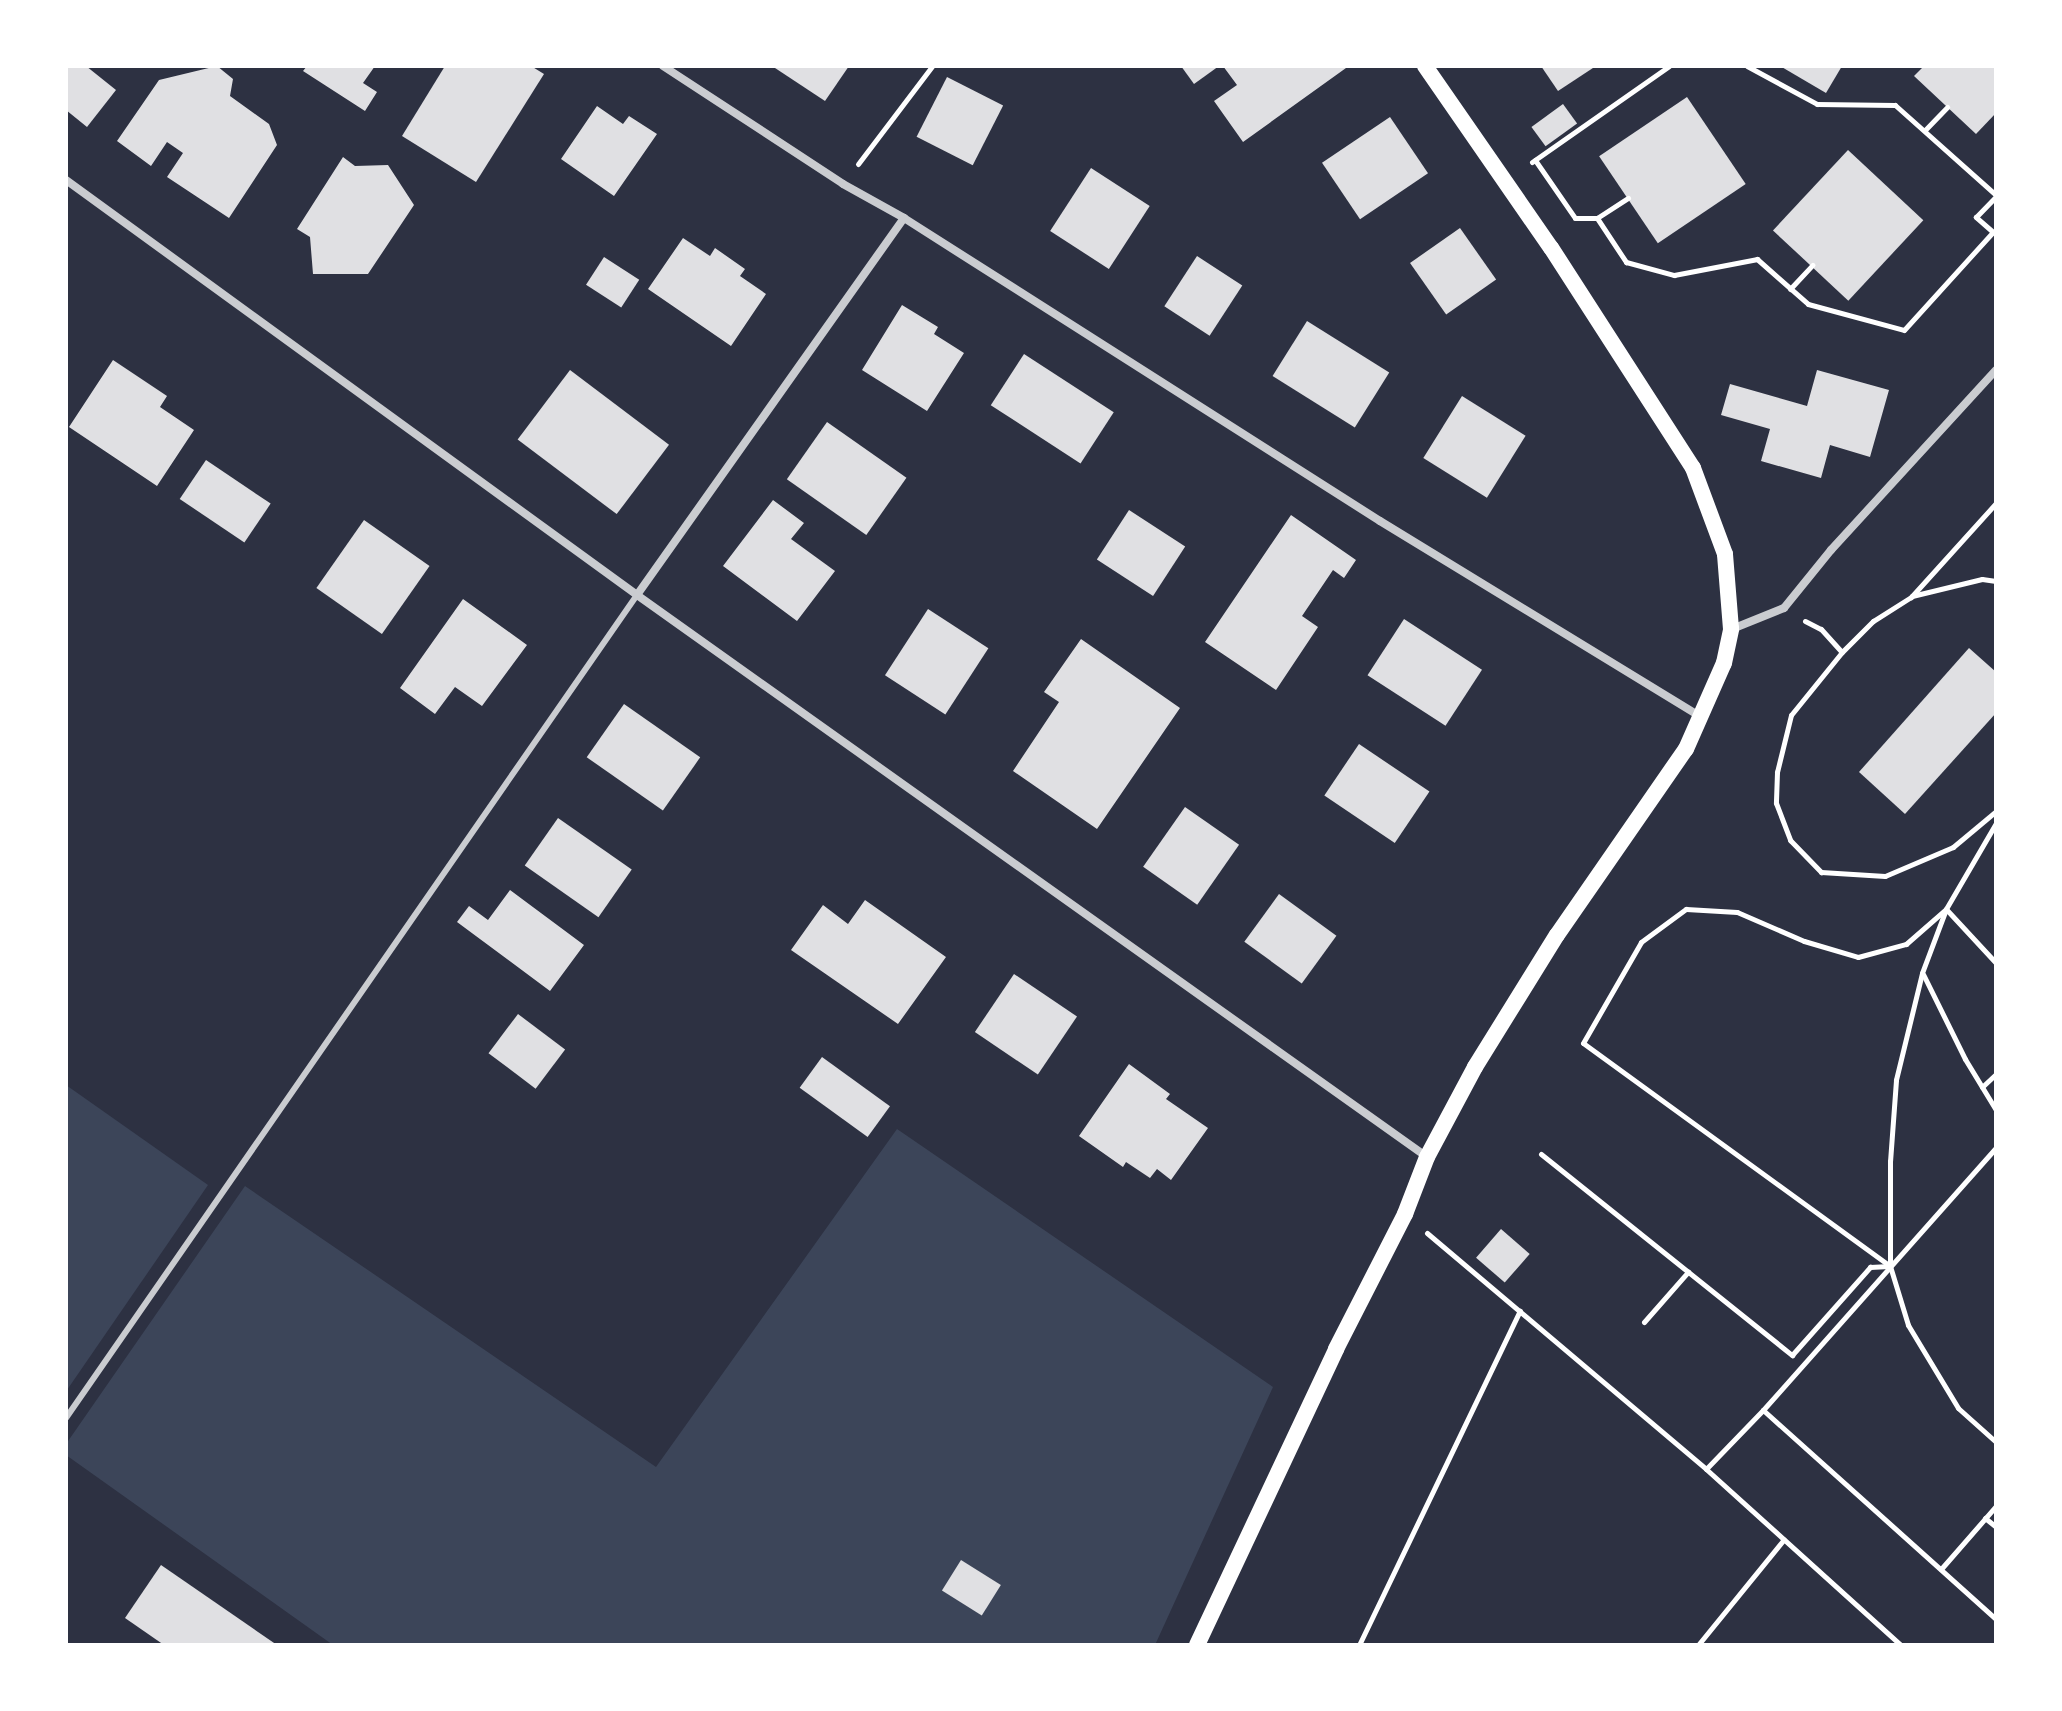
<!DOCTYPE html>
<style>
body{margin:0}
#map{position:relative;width:2062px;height:1711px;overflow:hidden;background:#2d3142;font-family:Montserrat,sans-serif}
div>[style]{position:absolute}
.green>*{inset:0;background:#3c4559}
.building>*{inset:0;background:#e0e0e3;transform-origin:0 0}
.path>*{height:5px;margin:-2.5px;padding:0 2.5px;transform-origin:2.5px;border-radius:2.5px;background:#fff}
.service>*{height:6px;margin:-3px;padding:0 3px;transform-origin:3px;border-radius:3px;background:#caccd0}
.minor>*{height:8px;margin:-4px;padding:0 4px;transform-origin:4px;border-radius:4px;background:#caccd0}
.secondary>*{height:16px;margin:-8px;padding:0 8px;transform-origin:8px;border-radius:8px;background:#fff}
span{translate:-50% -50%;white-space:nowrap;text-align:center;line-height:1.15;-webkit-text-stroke:6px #fff;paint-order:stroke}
.frame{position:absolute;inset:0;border:68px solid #fff;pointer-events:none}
</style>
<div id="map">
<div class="green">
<div style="clip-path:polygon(66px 1085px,208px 1185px,67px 1390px,66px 1390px)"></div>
<div style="clip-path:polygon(897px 1129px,1273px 1387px,1155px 1645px,333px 1645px,66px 1455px,66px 1444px,245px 1186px,656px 1467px)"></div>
</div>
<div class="building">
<div style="clip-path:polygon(66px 66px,86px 66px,116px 90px,87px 127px,66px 110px)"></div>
<div style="clip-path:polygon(217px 66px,233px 79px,230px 96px,269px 124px,277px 145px,229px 218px,167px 177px,183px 153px,167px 142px,151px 166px,117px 141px,159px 80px)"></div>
<div style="clip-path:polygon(307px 66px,375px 66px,363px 83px,377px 92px,365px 111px,303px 71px)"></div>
<div style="clip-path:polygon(445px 66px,531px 66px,544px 74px,476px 182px,402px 136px)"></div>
<div style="clip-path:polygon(772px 66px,849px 66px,825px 101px)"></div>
<div style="clip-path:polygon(1181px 66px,1219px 66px,1194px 84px)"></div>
<div style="clip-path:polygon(1223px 66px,1344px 66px,1346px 68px,1243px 142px,1214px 101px,1237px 85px)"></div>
<div style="clip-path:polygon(1541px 66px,1596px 66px,1558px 91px)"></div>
<div style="clip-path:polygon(1780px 66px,1842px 66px,1826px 93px)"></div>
<div style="clip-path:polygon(1924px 66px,1996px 66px,1996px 113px,1976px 134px,1914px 76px)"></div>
<div style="left:947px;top:77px;width:63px;height:67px;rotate:27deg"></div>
<div style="left:1687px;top:97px;width:105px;height:106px;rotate:56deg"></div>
<div style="left:1563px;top:104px;width:24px;height:39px;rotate:54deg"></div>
<div style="clip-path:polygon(597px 106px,623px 124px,629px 116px,657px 134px,614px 196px,561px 159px)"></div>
<div style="left:1390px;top:117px;width:68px;height:82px;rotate:56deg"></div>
<div style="left:1848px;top:150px;width:103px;height:110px;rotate:43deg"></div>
<div style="clip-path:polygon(343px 157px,355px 166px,388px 165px,414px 205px,368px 274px,313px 274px,310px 237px,297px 229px)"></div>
<div style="left:1091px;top:168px;width:70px;height:75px;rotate:33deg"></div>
<div style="left:1460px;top:228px;width:63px;height:61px;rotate:55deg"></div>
<div style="clip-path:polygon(683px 238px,710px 256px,715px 248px,745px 269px,740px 276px,766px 294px,731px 346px,648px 289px)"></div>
<div style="left:1197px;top:256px;width:54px;height:60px;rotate:33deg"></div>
<div style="left:604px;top:257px;width:42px;height:33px;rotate:33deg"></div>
<div style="clip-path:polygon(902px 305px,938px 327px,934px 334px,964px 353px,927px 411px,862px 370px)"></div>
<div style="left:1307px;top:321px;width:97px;height:65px;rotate:32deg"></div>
<div style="left:1024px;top:354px;width:107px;height:61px;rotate:33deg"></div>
<div style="clip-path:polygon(113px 360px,167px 396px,160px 407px,194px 430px,157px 486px,69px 427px)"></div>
<div style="left:570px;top:370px;width:124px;height:87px;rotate:37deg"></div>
<div style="clip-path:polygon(1817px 370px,1889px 390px,1870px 457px,1830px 445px,1821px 478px,1761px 461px,1770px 429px,1721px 415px,1730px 384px,1807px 406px)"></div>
<div style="left:1462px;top:396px;width:75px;height:73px;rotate:32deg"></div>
<div style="left:827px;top:422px;width:97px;height:70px;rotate:35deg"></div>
<div style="left:206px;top:460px;width:78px;height:47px;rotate:34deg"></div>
<div style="clip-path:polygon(773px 500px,804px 523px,791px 539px,835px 571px,797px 621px,723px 566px)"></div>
<div style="left:1129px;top:510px;width:67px;height:59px;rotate:33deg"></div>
<div style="clip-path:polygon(1291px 515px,1356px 560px,1344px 578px,1333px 570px,1302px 616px,1318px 627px,1276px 690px,1205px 642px)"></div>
<div style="left:364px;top:520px;width:80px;height:83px;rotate:35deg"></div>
<div style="clip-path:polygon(463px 599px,527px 645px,482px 706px,455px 687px,435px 714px,400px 688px)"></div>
<div style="left:928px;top:609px;width:72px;height:79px;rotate:33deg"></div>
<div style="left:1404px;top:619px;width:93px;height:67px;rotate:33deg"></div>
<div style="clip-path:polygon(1081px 639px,1180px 708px,1097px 829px,1013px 771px,1059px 702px,1044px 692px)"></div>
<div style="clip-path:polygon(1969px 648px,1996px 672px,1996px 713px,1905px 814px,1859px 772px)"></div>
<div style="left:624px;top:704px;width:93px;height:65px;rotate:35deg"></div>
<div style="left:1359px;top:744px;width:85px;height:62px;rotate:34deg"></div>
<div style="left:1185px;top:807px;width:66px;height:73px;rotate:35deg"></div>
<div style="left:558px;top:818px;width:90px;height:58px;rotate:35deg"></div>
<div style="clip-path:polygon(510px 890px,584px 945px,550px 991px,457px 922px,469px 906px,488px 920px)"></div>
<div style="left:1279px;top:894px;width:71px;height:59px;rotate:36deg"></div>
<div style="clip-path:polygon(865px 900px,946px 957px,898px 1024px,791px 950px,823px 905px,848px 924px)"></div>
<div style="left:1014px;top:974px;width:76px;height:70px;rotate:34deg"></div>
<div style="left:518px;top:1014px;width:59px;height:49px;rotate:37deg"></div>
<div style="left:822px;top:1057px;width:84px;height:38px;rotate:36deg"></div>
<div style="clip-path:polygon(1129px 1064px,1170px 1094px,1166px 1099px,1208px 1128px,1171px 1180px,1157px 1169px,1150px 1178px,1126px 1162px,1123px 1167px,1079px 1136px)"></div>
<div style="left:1501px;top:1229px;width:38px;height:38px;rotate:41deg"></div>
<div style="left:961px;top:1560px;width:47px;height:36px;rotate:32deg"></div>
<div style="clip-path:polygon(161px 1565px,277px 1645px,164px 1645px,125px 1618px)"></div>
</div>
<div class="path">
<div style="left:1747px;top:66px;width:80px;rotate:28.5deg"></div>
<div style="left:1817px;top:104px;width:78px;rotate:0.7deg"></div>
<div style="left:1895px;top:105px;width:135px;rotate:41.7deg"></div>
<div style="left:1925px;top:130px;width:32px;rotate:-46deg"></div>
<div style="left:1535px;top:160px;width:70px;rotate:55.4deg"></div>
<div style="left:1575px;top:218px;width:22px"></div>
<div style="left:1597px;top:218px;width:53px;rotate:56.6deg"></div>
<div style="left:1626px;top:262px;width:50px;rotate:15.2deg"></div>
<div style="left:1674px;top:275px;width:85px;rotate:-10.9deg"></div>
<div style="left:1757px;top:259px;width:68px;rotate:41.4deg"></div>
<div style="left:1808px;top:304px;width:99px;rotate:15.2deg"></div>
<div style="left:1904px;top:330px;width:132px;rotate:-47.8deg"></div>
<div style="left:1993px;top:232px;width:23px;rotate:-139deg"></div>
<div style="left:1976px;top:217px;width:29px;rotate:-46deg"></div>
<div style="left:1532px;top:162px;width:167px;rotate:-35deg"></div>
<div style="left:858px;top:164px;width:123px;rotate:-52.9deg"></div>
<div style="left:1597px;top:218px;width:37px;rotate:-33deg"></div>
<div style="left:1790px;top:289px;width:33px;rotate:-47deg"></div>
<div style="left:1996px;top:503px;width:127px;rotate:132.1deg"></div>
<div style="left:1911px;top:597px;width:45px;rotate:147.7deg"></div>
<div style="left:1873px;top:621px;width:44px;rotate:135deg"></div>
<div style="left:1842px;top:652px;width:81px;rotate:129deg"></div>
<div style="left:1791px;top:715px;width:59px;rotate:103.8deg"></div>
<div style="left:1777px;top:772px;width:31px;rotate:92deg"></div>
<div style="left:1776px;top:803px;width:40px;rotate:69deg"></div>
<div style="left:1790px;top:840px;width:45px;rotate:45.9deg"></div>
<div style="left:1821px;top:872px;width:64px;rotate:3.6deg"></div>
<div style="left:1885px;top:876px;width:74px;rotate:-23.1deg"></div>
<div style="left:1953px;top:847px;width:56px;rotate:-39.9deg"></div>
<div style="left:1912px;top:596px;width:72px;rotate:-13.7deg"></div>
<div style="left:1982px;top:579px;width:14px;rotate:8deg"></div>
<div style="left:1805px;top:621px;width:18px;rotate:27deg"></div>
<div style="left:1821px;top:629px;width:31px;rotate:48deg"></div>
<div style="left:1996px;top:823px;width:99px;rotate:120.2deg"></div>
<div style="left:1946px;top:909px;width:68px;rotate:110.6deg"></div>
<div style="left:1922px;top:973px;width:110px;rotate:103.7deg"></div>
<div style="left:1896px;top:1080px;width:81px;rotate:94.2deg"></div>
<div style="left:1890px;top:1161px;width:105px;rotate:90deg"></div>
<div style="left:1890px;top:1266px;width:62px;rotate:73deg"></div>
<div style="left:1908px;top:1325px;width:97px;rotate:58.9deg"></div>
<div style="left:1958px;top:1408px;width:51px;rotate:41.8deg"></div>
<div style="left:1923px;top:974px;width:95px;rotate:63.7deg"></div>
<div style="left:1965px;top:1059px;width:60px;rotate:58.7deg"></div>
<div style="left:1982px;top:1087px;width:19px;rotate:-43deg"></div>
<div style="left:1541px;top:1154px;width:322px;rotate:38.7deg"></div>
<div style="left:1792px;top:1355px;width:118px;rotate:-48.4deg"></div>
<div style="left:1870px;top:1267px;width:19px;rotate:-3deg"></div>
<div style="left:1427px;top:1233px;width:365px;rotate:40.2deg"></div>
<div style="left:1706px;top:1469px;width:263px;rotate:42.1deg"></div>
<div style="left:1890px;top:1266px;width:379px;rotate:-144deg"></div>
<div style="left:1583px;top:1043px;width:116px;rotate:-60.1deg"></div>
<div style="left:1641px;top:942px;width:56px;rotate:-36.3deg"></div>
<div style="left:1686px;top:909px;width:51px;rotate:3.4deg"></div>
<div style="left:1737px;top:912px;width:73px;rotate:23.4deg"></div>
<div style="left:1804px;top:941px;width:56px;rotate:16.5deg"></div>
<div style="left:1858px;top:957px;width:50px;rotate:-15.2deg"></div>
<div style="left:1906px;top:944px;width:53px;rotate:-41.2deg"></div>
<div style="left:1946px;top:909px;width:74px;rotate:47.2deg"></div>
<div style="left:1644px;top:1322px;width:67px;rotate:-48.7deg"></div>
<div style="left:1763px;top:1410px;width:313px;rotate:41.9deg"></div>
<div style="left:1706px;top:1469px;width:82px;rotate:-46deg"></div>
<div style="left:1763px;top:1410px;width:351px;rotate:-48.4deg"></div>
<div style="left:1985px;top:1518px;width:14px;rotate:39deg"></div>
<div style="left:1941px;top:1569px;width:84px;rotate:-48.9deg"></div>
<div style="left:1359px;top:1645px;width:371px;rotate:-64.3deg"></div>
<div style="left:1698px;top:1645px;width:136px;rotate:-50.9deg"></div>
</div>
<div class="service">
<div style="left:66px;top:1418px;width:1002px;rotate:-55.25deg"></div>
</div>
<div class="minor">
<div style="left:663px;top:66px;width:215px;rotate:33.2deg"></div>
<div style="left:843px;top:184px;width:70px;rotate:29.1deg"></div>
<div style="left:904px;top:218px;width:564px;rotate:32.48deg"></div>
<div style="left:1380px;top:521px;width:375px;rotate:31.4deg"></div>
<div style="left:66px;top:180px;width:706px;rotate:36.01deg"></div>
<div style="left:637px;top:595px;width:970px;rotate:35.43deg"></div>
<div style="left:637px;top:595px;width:462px;rotate:-54.7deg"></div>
<div style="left:1732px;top:629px;width:56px;rotate:-22deg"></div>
<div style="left:1784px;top:608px;width:75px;rotate:-51deg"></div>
<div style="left:1831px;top:550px;width:244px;rotate:-47.5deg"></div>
</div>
<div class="secondary">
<div style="left:1197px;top:1645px;width:327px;rotate:-64.8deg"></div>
<div style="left:1336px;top:1349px;width:152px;rotate:-62.9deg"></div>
<div style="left:1405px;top:1214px;width:61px;rotate:-68.9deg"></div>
<div style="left:1427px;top:1157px;width:102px;rotate:-61.9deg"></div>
<div style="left:1475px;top:1067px;width:155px;rotate:-58.2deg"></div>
<div style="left:1557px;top:935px;width:226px;rotate:-55.3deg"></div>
<div style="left:1686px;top:749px;width:94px;rotate:-66.2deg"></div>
<div style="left:1724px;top:663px;width:35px;rotate:-78deg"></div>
<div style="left:1731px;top:629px;width:75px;rotate:-94.6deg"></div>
<div style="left:1725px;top:554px;width:92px;rotate:-110.4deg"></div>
<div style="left:1693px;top:468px;width:262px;rotate:-122.8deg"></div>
<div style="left:1551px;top:248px;width:221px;rotate:-124.7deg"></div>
</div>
<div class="frame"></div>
</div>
